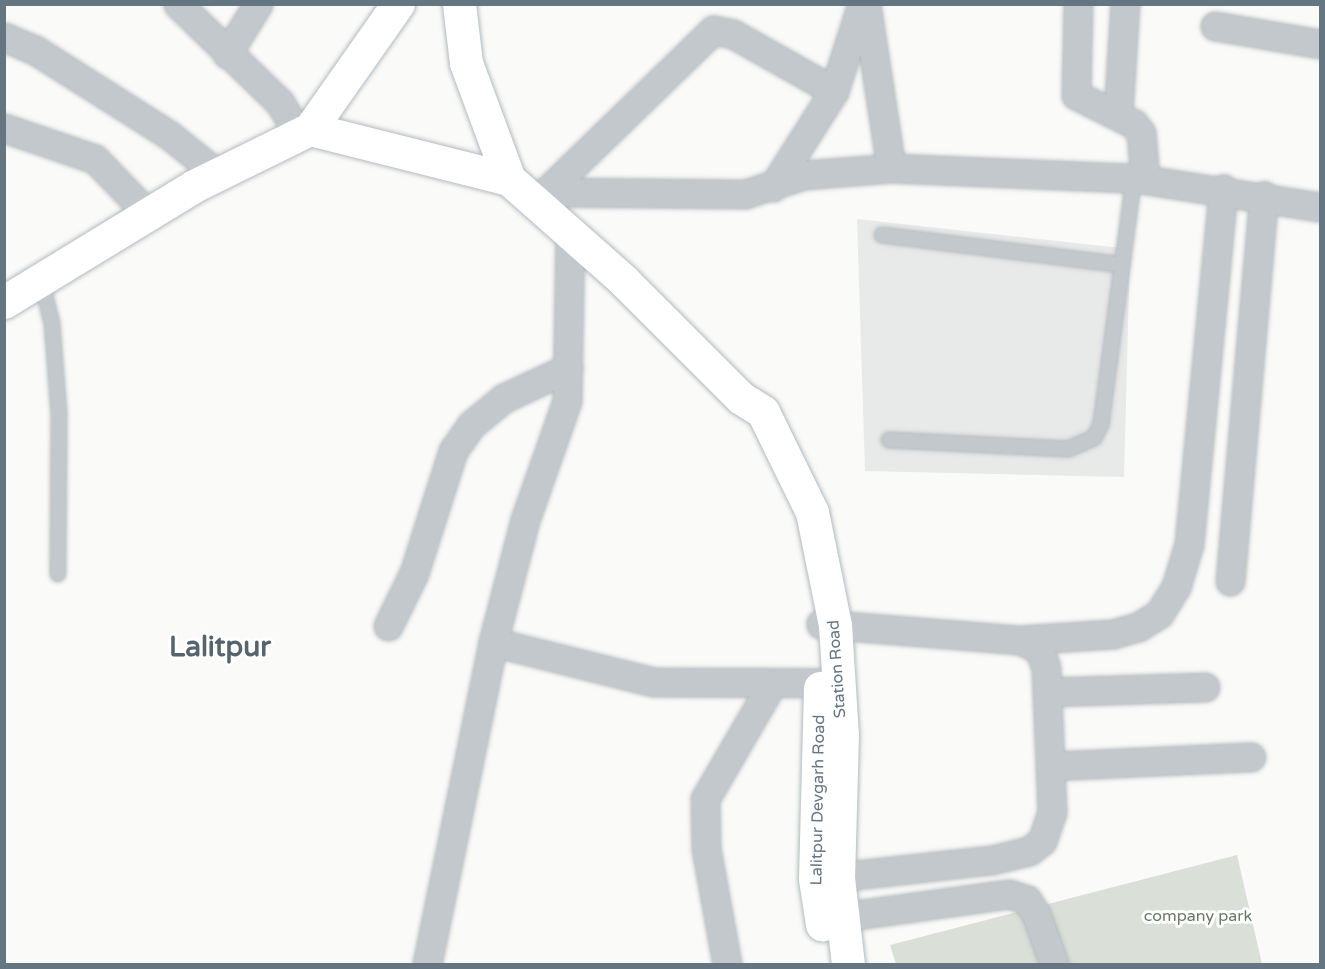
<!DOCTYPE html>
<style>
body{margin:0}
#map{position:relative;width:1325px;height:969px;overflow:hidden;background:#fafaf8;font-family:"Varela Round",sans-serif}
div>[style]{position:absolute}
.built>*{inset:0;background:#e8e9e9}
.green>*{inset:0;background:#dadfd7}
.roads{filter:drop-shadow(0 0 2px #b3babf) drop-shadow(0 0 2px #b3babf)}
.service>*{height:14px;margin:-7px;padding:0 7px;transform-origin:7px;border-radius:7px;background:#c3c8cc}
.minor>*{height:27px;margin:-13.5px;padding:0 13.5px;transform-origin:13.5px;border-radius:13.5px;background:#c3c8cc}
.secondary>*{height:33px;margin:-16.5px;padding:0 16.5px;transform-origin:16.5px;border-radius:16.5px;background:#fff}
.primary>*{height:33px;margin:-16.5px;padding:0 16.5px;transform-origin:16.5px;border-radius:16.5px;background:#fff}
span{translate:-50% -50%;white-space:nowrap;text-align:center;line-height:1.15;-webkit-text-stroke:6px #fff;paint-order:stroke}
.street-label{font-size:16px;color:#657683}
.park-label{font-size:16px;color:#687a64}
.town-label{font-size:28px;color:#57646e;font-weight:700}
.frame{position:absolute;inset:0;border:6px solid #657683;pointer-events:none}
</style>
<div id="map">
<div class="built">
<div style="clip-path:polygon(857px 219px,1130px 249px,1124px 477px,865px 471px)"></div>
</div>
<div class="green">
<div style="clip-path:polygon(1237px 855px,1262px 964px,896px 964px,890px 945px)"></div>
</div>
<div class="roads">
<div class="service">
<div style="left:882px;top:235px;width:242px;rotate:7.1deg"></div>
<div style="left:41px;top:280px;width:44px;rotate:75.7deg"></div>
<div style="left:52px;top:323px;width:92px;rotate:85.6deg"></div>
<div style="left:59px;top:415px;width:159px;rotate:90.4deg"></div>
<div style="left:889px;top:440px;width:179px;rotate:2.9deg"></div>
<div style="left:1068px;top:449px;width:28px;rotate:-23deg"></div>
<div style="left:1094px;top:438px;width:16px;rotate:-63deg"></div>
<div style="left:1101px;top:424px;width:248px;rotate:-82.4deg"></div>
</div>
<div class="minor">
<div style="left:178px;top:4px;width:142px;rotate:44.1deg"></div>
<div style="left:280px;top:103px;width:37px;rotate:59deg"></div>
<div style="left:866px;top:4px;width:166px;rotate:81.3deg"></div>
<div style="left:1078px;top:4px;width:91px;rotate:91.3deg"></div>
<div style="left:1076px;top:95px;width:65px;rotate:26.6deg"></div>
<div style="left:1134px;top:124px;width:11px;rotate:52deg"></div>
<div style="left:1141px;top:133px;width:46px;rotate:85deg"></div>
<div style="left:1215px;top:26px;width:107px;rotate:9.7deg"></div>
<div style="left:4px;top:37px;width:34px;rotate:23deg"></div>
<div style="left:35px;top:50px;width:159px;rotate:32.4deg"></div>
<div style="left:169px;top:135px;width:64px;rotate:38.7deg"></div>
<div style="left:227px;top:54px;width:59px;rotate:-58.2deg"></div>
<div style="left:1118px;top:114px;width:110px;rotate:-86.4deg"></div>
<div style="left:4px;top:128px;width:96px;rotate:18.8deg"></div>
<div style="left:95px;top:159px;width:76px;rotate:46.1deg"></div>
<div style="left:773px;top:187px;width:114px;rotate:-57.6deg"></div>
<div style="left:834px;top:91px;width:91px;rotate:-72.2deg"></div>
<div style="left:546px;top:192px;width:233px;rotate:-44.1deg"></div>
<div style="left:713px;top:30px;width:20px;rotate:11deg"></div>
<div style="left:733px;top:34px;width:116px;rotate:29.4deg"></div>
<div style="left:531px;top:200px;width:17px;rotate:-28deg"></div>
<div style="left:546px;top:192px;width:199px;rotate:0.6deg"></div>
<div style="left:745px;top:194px;width:61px;rotate:-18.1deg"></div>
<div style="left:803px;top:175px;width:88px;rotate:-4.5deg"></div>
<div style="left:891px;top:168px;width:243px;rotate:2.4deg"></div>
<div style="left:1134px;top:178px;width:188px;rotate:8.9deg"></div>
<div style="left:1230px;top:581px;width:387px;rotate:-85deg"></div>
<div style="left:388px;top:626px;width:59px;rotate:-63.9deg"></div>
<div style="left:414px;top:573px;width:128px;rotate:-72.3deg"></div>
<div style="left:453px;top:451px;width:32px;rotate:-55deg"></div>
<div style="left:471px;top:425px;width:43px;rotate:-39.3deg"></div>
<div style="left:504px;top:398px;width:71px;rotate:-25.1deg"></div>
<div style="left:1020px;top:640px;width:93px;rotate:-3.7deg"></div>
<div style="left:1113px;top:634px;width:26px;rotate:-16deg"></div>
<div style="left:1138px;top:627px;width:25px;rotate:-32deg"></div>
<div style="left:1159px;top:614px;width:32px;rotate:-58deg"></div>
<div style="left:1176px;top:587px;width:45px;rotate:-73.2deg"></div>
<div style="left:1189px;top:544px;width:357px;rotate:-84.5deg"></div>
<div style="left:493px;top:642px;width:166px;rotate:14deg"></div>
<div style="left:654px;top:682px;width:166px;rotate:0.3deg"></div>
<div style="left:1047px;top:692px;width:158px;rotate:-1.8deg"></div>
<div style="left:1050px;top:766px;width:201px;rotate:-2.6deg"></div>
<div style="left:819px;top:879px;width:174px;rotate:-6.3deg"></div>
<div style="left:992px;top:860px;width:38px;rotate:-14deg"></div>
<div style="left:1029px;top:851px;width:16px;rotate:-38deg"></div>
<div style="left:1042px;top:841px;width:31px;rotate:-71deg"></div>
<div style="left:1052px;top:812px;width:144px;rotate:-92.4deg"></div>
<div style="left:1046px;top:668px;width:20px;rotate:-110deg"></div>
<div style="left:1039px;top:649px;width:21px;rotate:-155deg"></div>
<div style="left:1020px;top:640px;width:200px;rotate:-175.4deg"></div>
<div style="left:841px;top:917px;width:170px;rotate:-7.8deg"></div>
<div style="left:1009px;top:894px;width:19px;rotate:18deg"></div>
<div style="left:1027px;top:900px;width:17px;rotate:57deg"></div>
<div style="left:1036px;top:914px;width:53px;rotate:70.2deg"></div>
<div style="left:427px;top:964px;width:329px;rotate:-78.4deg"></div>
<div style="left:493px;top:642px;width:126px;rotate:-75.3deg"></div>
<div style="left:525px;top:520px;width:126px;rotate:-70.6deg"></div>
<div style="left:567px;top:401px;width:164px;rotate:-89deg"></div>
<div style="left:727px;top:964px;width:117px;rotate:-100.3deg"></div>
<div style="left:706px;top:849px;width:50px;rotate:-91.1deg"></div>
<div style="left:705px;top:799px;width:133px;rotate:-59.8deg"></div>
</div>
<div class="secondary">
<div style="left:459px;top:4px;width:59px;rotate:83.2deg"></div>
<div style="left:466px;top:63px;width:124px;rotate:69.7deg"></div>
<div style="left:509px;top:179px;width:152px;rotate:41.5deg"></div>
<div style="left:623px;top:280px;width:167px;rotate:45deg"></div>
<div style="left:741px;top:398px;width:26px;rotate:32deg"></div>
<div style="left:763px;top:412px;width:111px;rotate:63.9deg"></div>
<div style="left:812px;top:512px;width:115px;rotate:78.5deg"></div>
<div style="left:835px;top:625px;width:110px;rotate:86.4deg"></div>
<div style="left:842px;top:735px;width:143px;rotate:91.6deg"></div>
<div style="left:838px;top:878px;width:87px;rotate:83.4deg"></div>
<div style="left:310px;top:129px;width:205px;rotate:14.1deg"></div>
<div style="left:820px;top:688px;width:191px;rotate:91.5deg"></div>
<div style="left:815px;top:879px;width:46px;rotate:81.2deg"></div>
</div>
<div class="primary">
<div style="left:4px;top:302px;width:223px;rotate:-31.4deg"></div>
<div style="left:194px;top:186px;width:129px;rotate:-26.2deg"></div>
<div style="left:310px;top:129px;width:153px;rotate:-54.9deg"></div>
</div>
</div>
<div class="street-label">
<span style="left:837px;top:669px;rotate:-94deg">Station Road</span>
<span style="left:818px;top:800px;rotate:-89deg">Lalitpur Devgarh Road</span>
</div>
<div class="park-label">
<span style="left:1198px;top:916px">company park</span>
</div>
<div class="town-label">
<span style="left:220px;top:647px">Lalitpur</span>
</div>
<div class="frame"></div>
</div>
